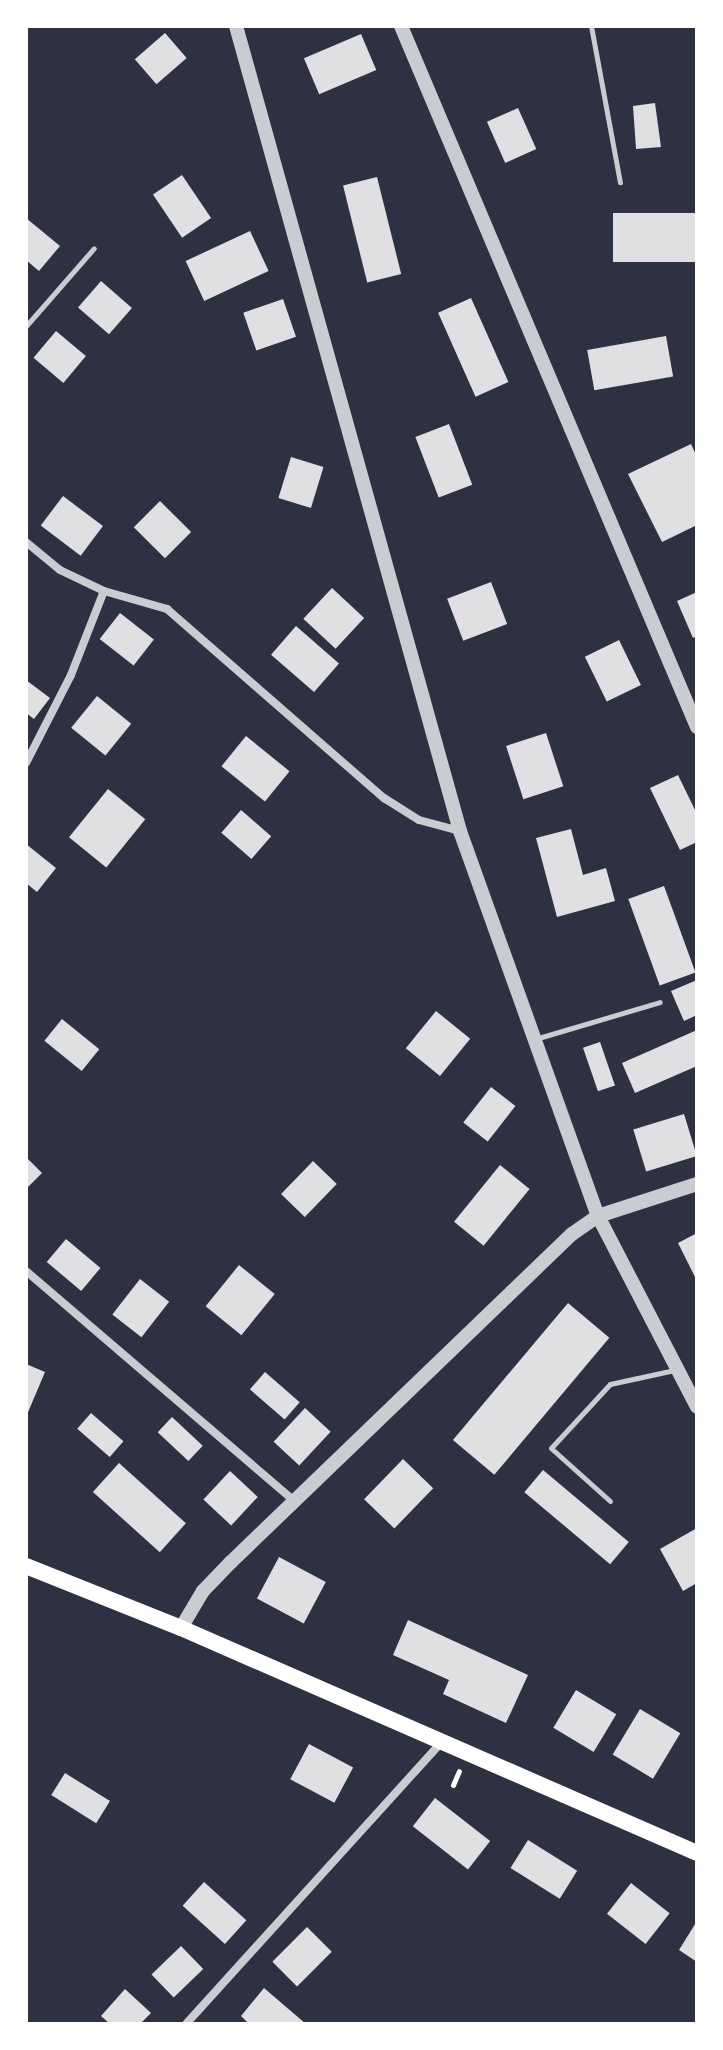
<!DOCTYPE html>
<style>
body{margin:0}
#map{position:relative;width:723px;height:2050px;overflow:hidden;background:#2d3142;font-family:Lora,serif}
div>[style]{position:absolute}
.building>*{inset:0;background:#e0e0e3;transform-origin:0 0}
.path>*{height:5px;margin:-2.5px;padding:0 2.5px;transform-origin:2.5px;border-radius:2.5px;background:#fff}
.service>*{height:5px;margin:-2.5px;padding:0 2.5px;transform-origin:2.5px;border-radius:2.5px;background:#caccd0}
.minor>*{height:8px;margin:-4px;padding:0 4px;transform-origin:4px;border-radius:4px;background:#caccd0}
.tertiary>*{height:14px;margin:-7px;padding:0 7px;transform-origin:7px;border-radius:7px;background:#caccd0}
.secondary>*{height:16px;margin:-8px;padding:0 8px;transform-origin:8px;border-radius:8px;background:#fff}
span{translate:-50% -50%;white-space:nowrap;text-align:center;line-height:1.15;-webkit-text-stroke:8px #fff;paint-order:stroke}
.frame{position:absolute;inset:0;border:28px solid #fff;pointer-events:none}
</style>
<div id="map">
<div class="building">
<div style="left:165px;top:33px;width:33px;height:40px;rotate:49deg"></div>
<div style="left:361px;top:34px;width:39px;height:62px;rotate:67deg"></div>
<div style="clip-path:polygon(655px 103px,661px 147px,636px 149px,633px 106px)"></div>
<div style="left:518px;top:108px;width:45px;height:34px;rotate:66deg"></div>
<div style="left:182px;top:175px;width:52px;height:35px;rotate:56deg"></div>
<div style="left:377px;top:177px;width:100px;height:35px;rotate:76deg"></div>
<div style="left:697px;top:213px;width:49px;height:84px;rotate:90deg"></div>
<div style="clip-path:polygon(26px 218px,60px 246px,39px 271px,26px 260px)"></div>
<div style="left:250px;top:231px;width:44px;height:71px;rotate:65deg"></div>
<div style="left:101px;top:281px;width:41px;height:35px;rotate:41deg"></div>
<div style="left:471px;top:298px;width:92px;height:36px;rotate:66deg"></div>
<div style="left:283px;top:299px;width:40px;height:42px;rotate:71deg"></div>
<div style="left:56px;top:331px;width:39px;height:35px;rotate:40deg"></div>
<div style="left:666px;top:336px;width:41px;height:80px;rotate:80deg"></div>
<div style="left:449px;top:424px;width:65px;height:36px;rotate:69deg"></div>
<div style="clip-path:polygon(691px 444px,697px 457px,697px 525px,662px 542px,628px 474px)"></div>
<div style="left:291px;top:457px;width:34px;height:43px;rotate:17deg"></div>
<div style="left:63px;top:496px;width:50px;height:37px;rotate:37deg"></div>
<div style="left:160px;top:501px;width:44px;height:37px;rotate:45deg"></div>
<div style="left:491px;top:582px;width:45px;height:47px;rotate:69deg"></div>
<div style="left:332px;top:588px;width:44px;height:42px;rotate:43deg"></div>
<div style="clip-path:polygon(697px 592px,697px 636px,693px 638px,677px 601px)"></div>
<div style="left:120px;top:613px;width:43px;height:33px;rotate:38deg"></div>
<div style="left:296px;top:626px;width:57px;height:38px;rotate:41deg"></div>
<div style="left:619px;top:640px;width:50px;height:38px;rotate:64deg"></div>
<div style="clip-path:polygon(26px 680px,50px 698px,34px 719px,26px 713px)"></div>
<div style="left:97px;top:696px;width:44px;height:41px;rotate:39deg"></div>
<div style="left:546px;top:733px;width:56px;height:42px;rotate:72deg"></div>
<div style="left:246px;top:736px;width:56px;height:39px;rotate:39deg"></div>
<div style="clip-path:polygon(678px 775px,697px 814px,697px 842px,680px 850px,650px 788px)"></div>
<div style="left:108px;top:789px;width:48px;height:62px;rotate:39deg"></div>
<div style="left:241px;top:810px;width:40px;height:30px;rotate:41deg"></div>
<div style="clip-path:polygon(571px 829px,583px 875px,606px 868px,615px 901px,557px 917px,536px 838px)"></div>
<div style="clip-path:polygon(26px 844px,56px 868px,37px 892px,26px 883px)"></div>
<div style="left:664px;top:886px;width:92px;height:38px;rotate:70deg"></div>
<div style="clip-path:polygon(697px 980px,697px 1015px,684px 1021px,671px 991px)"></div>
<div style="left:436px;top:1011px;width:44px;height:48px;rotate:39deg"></div>
<div style="left:62px;top:1019px;width:48px;height:28px;rotate:39deg"></div>
<div style="clip-path:polygon(697px 1030px,697px 1066px,635px 1093px,622px 1063px)"></div>
<div style="left:600px;top:1042px;width:46px;height:18px;rotate:71deg"></div>
<div style="left:491px;top:1087px;width:31px;height:45px;rotate:38deg"></div>
<div style="left:684px;top:1114px;width:44px;height:53px;rotate:73deg"></div>
<div style="clip-path:polygon(26px 1157px,42px 1173px,26px 1189px)"></div>
<div style="left:313px;top:1161px;width:33px;height:46px;rotate:44deg"></div>
<div style="left:500px;top:1165px;width:38px;height:73px;rotate:39deg"></div>
<div style="clip-path:polygon(697px 1233px,697px 1281px,678px 1243px)"></div>
<div style="left:66px;top:1239px;width:45px;height:30px;rotate:40deg"></div>
<div style="left:239px;top:1265px;width:46px;height:53px;rotate:39deg"></div>
<div style="left:140px;top:1279px;width:37px;height:45px;rotate:38deg"></div>
<div style="left:568px;top:1303px;width:54px;height:179px;rotate:40deg"></div>
<div style="clip-path:polygon(26px 1364px,45px 1372px,26px 1417px)"></div>
<div style="left:265px;top:1372px;width:46px;height:23px;rotate:41deg"></div>
<div style="left:305px;top:1408px;width:35px;height:46px;rotate:43deg"></div>
<div style="left:91px;top:1413px;width:43px;height:21px;rotate:41deg"></div>
<div style="left:172px;top:1417px;width:42px;height:21px;rotate:43deg"></div>
<div style="left:403px;top:1459px;width:42px;height:56px;rotate:44deg"></div>
<div style="left:119px;top:1463px;width:90px;height:39px;rotate:42deg"></div>
<div style="left:543px;top:1470px;width:112px;height:29px;rotate:40deg"></div>
<div style="left:230px;top:1471px;width:38px;height:39px;rotate:43deg"></div>
<div style="clip-path:polygon(697px 1528px,697px 1583px,683px 1591px,660px 1549px)"></div>
<div style="left:279px;top:1557px;width:53px;height:47px;rotate:28deg"></div>
<div style="clip-path:polygon(408px 1620px,528px 1675px,506px 1723px,443px 1694px,449px 1680px,393px 1655px)"></div>
<div style="left:576px;top:1690px;width:47px;height:44px;rotate:31deg"></div>
<div style="left:640px;top:1709px;width:47px;height:53px;rotate:31deg"></div>
<div style="left:309px;top:1744px;width:50px;height:40px;rotate:28deg"></div>
<div style="left:65px;top:1773px;width:53px;height:26px;rotate:32deg"></div>
<div style="left:435px;top:1798px;width:70px;height:36px;rotate:38deg"></div>
<div style="left:528px;top:1840px;width:58px;height:33px;rotate:32deg"></div>
<div style="left:204px;top:1882px;width:57px;height:32px;rotate:42deg"></div>
<div style="left:631px;top:1883px;width:49px;height:39px;rotate:38deg"></div>
<div style="clip-path:polygon(697px 1921px,697px 1962px,679px 1950px)"></div>
<div style="left:307px;top:1927px;width:35px;height:49px;rotate:45deg"></div>
<div style="left:181px;top:1946px;width:32px;height:41px;rotate:46deg"></div>
<div style="clip-path:polygon(264px 1988px,306px 2024px,249px 2024px,241px 2016px)"></div>
<div style="clip-path:polygon(125px 1989px,151px 2013px,140px 2024px,110px 2024px,101px 2016px)"></div>
</div>
<div class="path">
<div style="left:453px;top:1785px;width:15px;rotate:-67deg"></div>
</div>
<div class="service">
<div style="left:591px;top:26px;width:159px;rotate:79.5deg"></div>
<div style="left:26px;top:326px;width:103px;rotate:-48.9deg"></div>
<div style="left:535px;top:1039px;width:130px;rotate:-16.5deg"></div>
<div style="left:610px;top:1501px;width:79px;rotate:-138.1deg"></div>
<div style="left:551px;top:1448px;width:87px;rotate:-47.3deg"></div>
<div style="left:610px;top:1384px;width:66px;rotate:-12.3deg"></div>
</div>
<div class="minor">
<div style="left:26px;top:542px;width:44px;rotate:39.5deg"></div>
<div style="left:60px;top:570px;width:49px;rotate:25.5deg"></div>
<div style="left:104px;top:591px;width:66px;rotate:15.9deg"></div>
<div style="left:167px;top:609px;width:288px;rotate:41.1deg"></div>
<div style="left:384px;top:798px;width:41px;rotate:32.2deg"></div>
<div style="left:419px;top:820px;width:42px;rotate:15deg"></div>
<div style="left:26px;top:763px;width:99px;rotate:-62.9deg"></div>
<div style="left:71px;top:675px;width:90px;rotate:-68.6deg"></div>
<div style="left:26px;top:1271px;width:353px;rotate:40.6deg"></div>
<div style="left:186px;top:2024px;width:378px;rotate:-47.8deg"></div>
</div>
<div class="tertiary">
<div style="left:236px;top:26px;width:836px;rotate:74.45deg"></div>
<div style="left:460px;top:831px;width:409px;rotate:70.3deg"></div>
<div style="left:598px;top:1216px;width:215px;rotate:62.6deg"></div>
<div style="left:401px;top:26px;width:761px;rotate:67.11deg"></div>
<div style="left:181px;top:1628px;width:43px;rotate:-59.3deg"></div>
<div style="left:203px;top:1591px;width:40px;rotate:-46deg"></div>
<div style="left:231px;top:1562px;width:473px;rotate:-43.9deg"></div>
<div style="left:572px;top:1234px;width:32px;rotate:-35deg"></div>
<div style="left:598px;top:1216px;width:104px;rotate:-17.9deg"></div>
</div>
<div class="secondary">
<div style="left:26px;top:1566px;width:167px;rotate:21.8deg"></div>
<div style="left:181px;top:1628px;width:563px;rotate:23.56deg"></div>
</div>
<div class="frame"></div>
</div>
